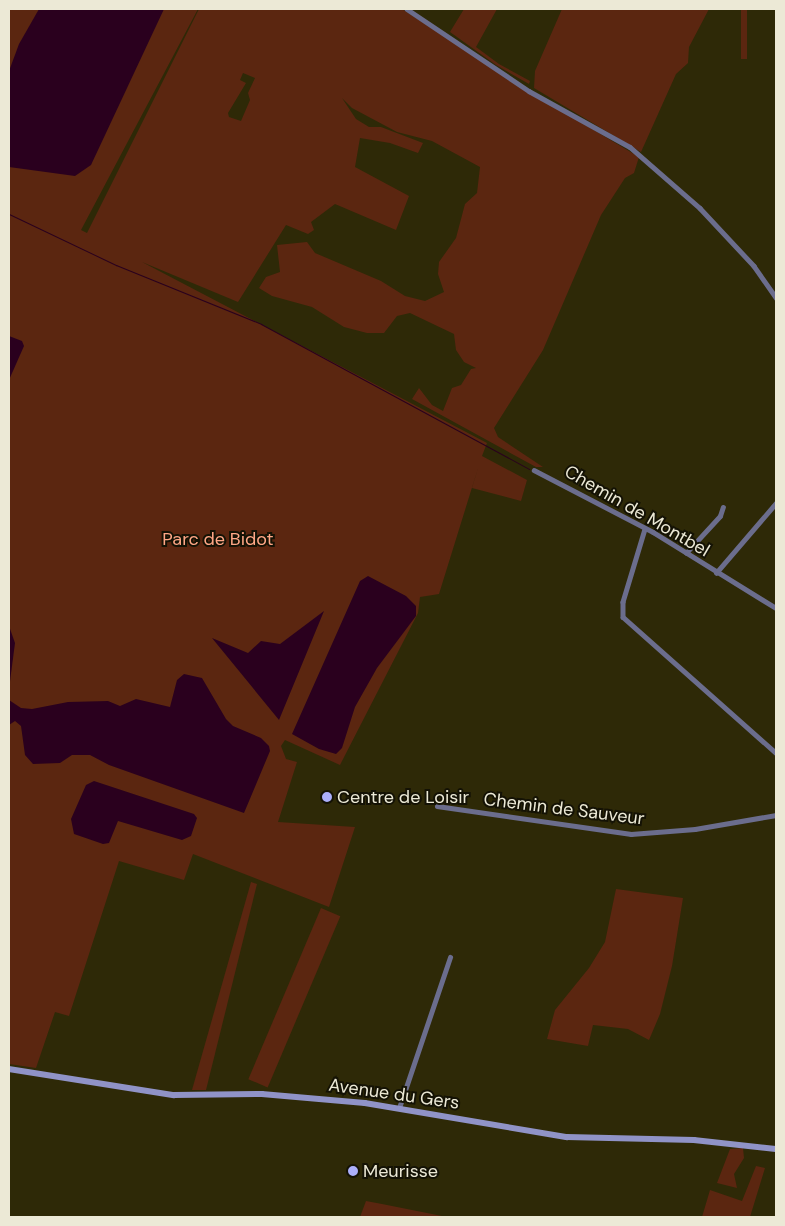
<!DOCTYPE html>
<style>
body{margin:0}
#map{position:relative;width:785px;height:1226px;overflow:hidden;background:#2e2907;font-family:"DM Sans",sans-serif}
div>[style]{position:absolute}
.green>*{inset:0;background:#5b2610;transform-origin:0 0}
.water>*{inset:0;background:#2a001e}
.stream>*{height:1px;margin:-0.5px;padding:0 0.5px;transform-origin:0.5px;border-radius:0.5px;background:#2a001e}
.minor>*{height:4.5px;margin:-2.25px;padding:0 2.25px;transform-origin:2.25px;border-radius:2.25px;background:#6b6d8d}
.secondary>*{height:5.5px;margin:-2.75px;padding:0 2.75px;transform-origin:2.75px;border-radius:2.75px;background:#9093c7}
.dots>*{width:14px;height:14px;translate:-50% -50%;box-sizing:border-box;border:2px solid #141205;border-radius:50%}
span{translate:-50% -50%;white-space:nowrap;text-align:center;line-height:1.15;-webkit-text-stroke:4px #141205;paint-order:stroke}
.street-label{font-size:18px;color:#ece9d6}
.park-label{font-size:18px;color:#ffa786}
.poi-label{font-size:18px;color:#ece9d6}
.left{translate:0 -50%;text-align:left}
.frame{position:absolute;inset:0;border:10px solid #ece9d6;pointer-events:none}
</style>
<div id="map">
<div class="green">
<div style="clip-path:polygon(evenodd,9px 9px,198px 9px,81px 230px,87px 233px,199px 9px,402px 9px,540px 98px,639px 157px,634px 173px,625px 178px,601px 215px,543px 350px,494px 428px,498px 437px,543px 467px,536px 467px,412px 399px,419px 388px,432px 405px,443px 411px,452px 388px,461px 385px,471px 369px,476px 368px,464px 362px,456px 350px,454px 334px,410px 313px,397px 316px,384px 333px,367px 333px,344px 327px,312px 307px,272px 296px,259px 288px,266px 277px,280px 272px,277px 245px,307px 242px,315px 253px,381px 281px,405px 296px,425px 301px,444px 292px,438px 274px,439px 262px,456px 238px,465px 204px,477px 193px,480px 167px,432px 141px,397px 132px,352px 108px,342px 98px,356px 119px,369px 127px,381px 127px,423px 143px,418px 153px,390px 143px,360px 138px,355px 167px,409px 196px,396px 230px,335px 204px,311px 222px,314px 230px,308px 234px,286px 225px,238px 302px,142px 262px,487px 443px,482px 456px,527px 480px,521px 501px,472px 488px,479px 465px,439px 594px,420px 597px,418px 613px,340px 765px,285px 740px,281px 746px,286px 759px,297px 762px,278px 822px,355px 827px,329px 907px,193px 854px,184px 880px,119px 861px,69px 1016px,55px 1012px,36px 1068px,9px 1064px,9px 9px,243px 73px,255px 78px,248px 93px,250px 100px,241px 121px,229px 117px,228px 113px,246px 83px,240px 80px,243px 73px)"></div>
<div style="clip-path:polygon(464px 9px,497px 9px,476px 47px,499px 64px,530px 81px,529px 84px,496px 65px,450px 32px)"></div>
<div style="clip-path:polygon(562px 9px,709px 9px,689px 47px,688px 63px,676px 74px,641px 152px,534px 88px,535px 71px)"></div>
<div style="left:741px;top:9px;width:6px;height:50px"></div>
<div style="clip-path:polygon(251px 882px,257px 884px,206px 1090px,192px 1090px)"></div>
<div style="clip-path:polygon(616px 889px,683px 898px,672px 966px,660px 1014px,649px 1040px,628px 1029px,593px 1025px,588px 1046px,547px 1039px,555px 1010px,589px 968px,605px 942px)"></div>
<div style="left:321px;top:908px;width:21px;height:186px;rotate:23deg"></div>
<div style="clip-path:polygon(743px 1148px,744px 1158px,734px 1174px,737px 1188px,717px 1183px,730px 1149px)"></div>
<div style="clip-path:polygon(756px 1166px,765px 1168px,750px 1217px,702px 1217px,710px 1190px,742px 1201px)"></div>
<div style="clip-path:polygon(366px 1201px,382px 1204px,447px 1217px,360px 1217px)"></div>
</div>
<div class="water">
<div style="clip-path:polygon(39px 9px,164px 9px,91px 165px,75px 176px,9px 167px,9px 71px,19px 44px)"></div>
<div style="clip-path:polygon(9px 336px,22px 341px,24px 346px,9px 380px)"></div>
<div style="clip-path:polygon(368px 576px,406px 596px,416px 606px,416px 616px,377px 668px,355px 707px,342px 748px,336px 754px,319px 749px,292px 734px,360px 581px)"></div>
<div style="clip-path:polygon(324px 611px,279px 720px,212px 638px,248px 653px,261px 641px,280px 644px)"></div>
<div style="clip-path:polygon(9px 626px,15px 643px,9px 689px)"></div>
<div style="clip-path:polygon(184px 674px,202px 678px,226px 719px,233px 726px,261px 738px,269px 746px,270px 751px,244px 813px,109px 765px,90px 755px,72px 755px,60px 763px,33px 764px,25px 755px,21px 726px,15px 721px,9px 725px,9px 700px,21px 708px,32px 709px,68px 702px,108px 701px,120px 706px,136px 699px,170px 707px,177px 680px)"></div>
<div style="clip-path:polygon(94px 781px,194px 814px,197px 818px,191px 836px,182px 840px,118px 821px,109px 843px,103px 844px,74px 834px,71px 819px,86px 785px)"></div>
</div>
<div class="stream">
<div style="left:9px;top:214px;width:119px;rotate:25.5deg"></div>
<div style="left:116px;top:265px;width:157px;rotate:22.1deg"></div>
<div style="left:261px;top:324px;width:305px;rotate:28.4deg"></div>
</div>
<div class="minor">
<div style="left:407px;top:9px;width:147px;rotate:33.9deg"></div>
<div style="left:529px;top:91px;width:115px;rotate:29deg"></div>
<div style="left:630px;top:147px;width:93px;rotate:41.1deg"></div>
<div style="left:700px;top:208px;width:79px;rotate:47deg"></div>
<div style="left:754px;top:266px;width:39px;rotate:55deg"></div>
<div style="left:534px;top:470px;width:134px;rotate:27.5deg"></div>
<div style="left:653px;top:532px;width:145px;rotate:31.7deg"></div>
<div style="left:645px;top:529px;width:76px;rotate:106.8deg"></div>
<div style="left:623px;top:602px;width:15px;rotate:90deg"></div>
<div style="left:623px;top:617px;width:205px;rotate:41.6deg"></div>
<div style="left:686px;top:553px;width:50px;rotate:-47.4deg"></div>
<div style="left:720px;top:516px;width:9px;rotate:-72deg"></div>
<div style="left:716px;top:573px;width:92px;rotate:-49.4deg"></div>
<div style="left:437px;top:806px;width:196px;rotate:8.2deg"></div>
<div style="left:631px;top:834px;width:64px;rotate:-4.5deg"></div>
<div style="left:695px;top:829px;width:82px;rotate:-9.8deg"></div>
<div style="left:399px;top:1108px;width:159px;rotate:-71.3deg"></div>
</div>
<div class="secondary">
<div style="left:9px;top:1069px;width:167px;rotate:9deg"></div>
<div style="left:174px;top:1095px;width:88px;rotate:-0.7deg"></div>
<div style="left:262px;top:1094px;width:103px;rotate:5deg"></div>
<div style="left:365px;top:1103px;width:205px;rotate:9.6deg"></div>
<div style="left:567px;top:1137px;width:127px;rotate:1.4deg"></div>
<div style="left:694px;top:1140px;width:82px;rotate:6.3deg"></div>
</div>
<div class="dots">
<div style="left:327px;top:797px;background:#acaffb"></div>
<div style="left:353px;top:1171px;background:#acaffb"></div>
</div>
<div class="street-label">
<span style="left:637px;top:511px;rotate:30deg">Chemin de Montbel</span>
<span style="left:564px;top:809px;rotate:7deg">Chemin de Sauveur</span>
<span style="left:394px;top:1094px;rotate:8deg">Avenue du Gers</span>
</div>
<div class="park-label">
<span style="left:218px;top:539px">Parc de Bidot</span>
</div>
<div class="poi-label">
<span class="left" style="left:337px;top:797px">Centre de Loisir</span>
<span class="left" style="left:363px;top:1171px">Meurisse</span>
</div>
<div class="frame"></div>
</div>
